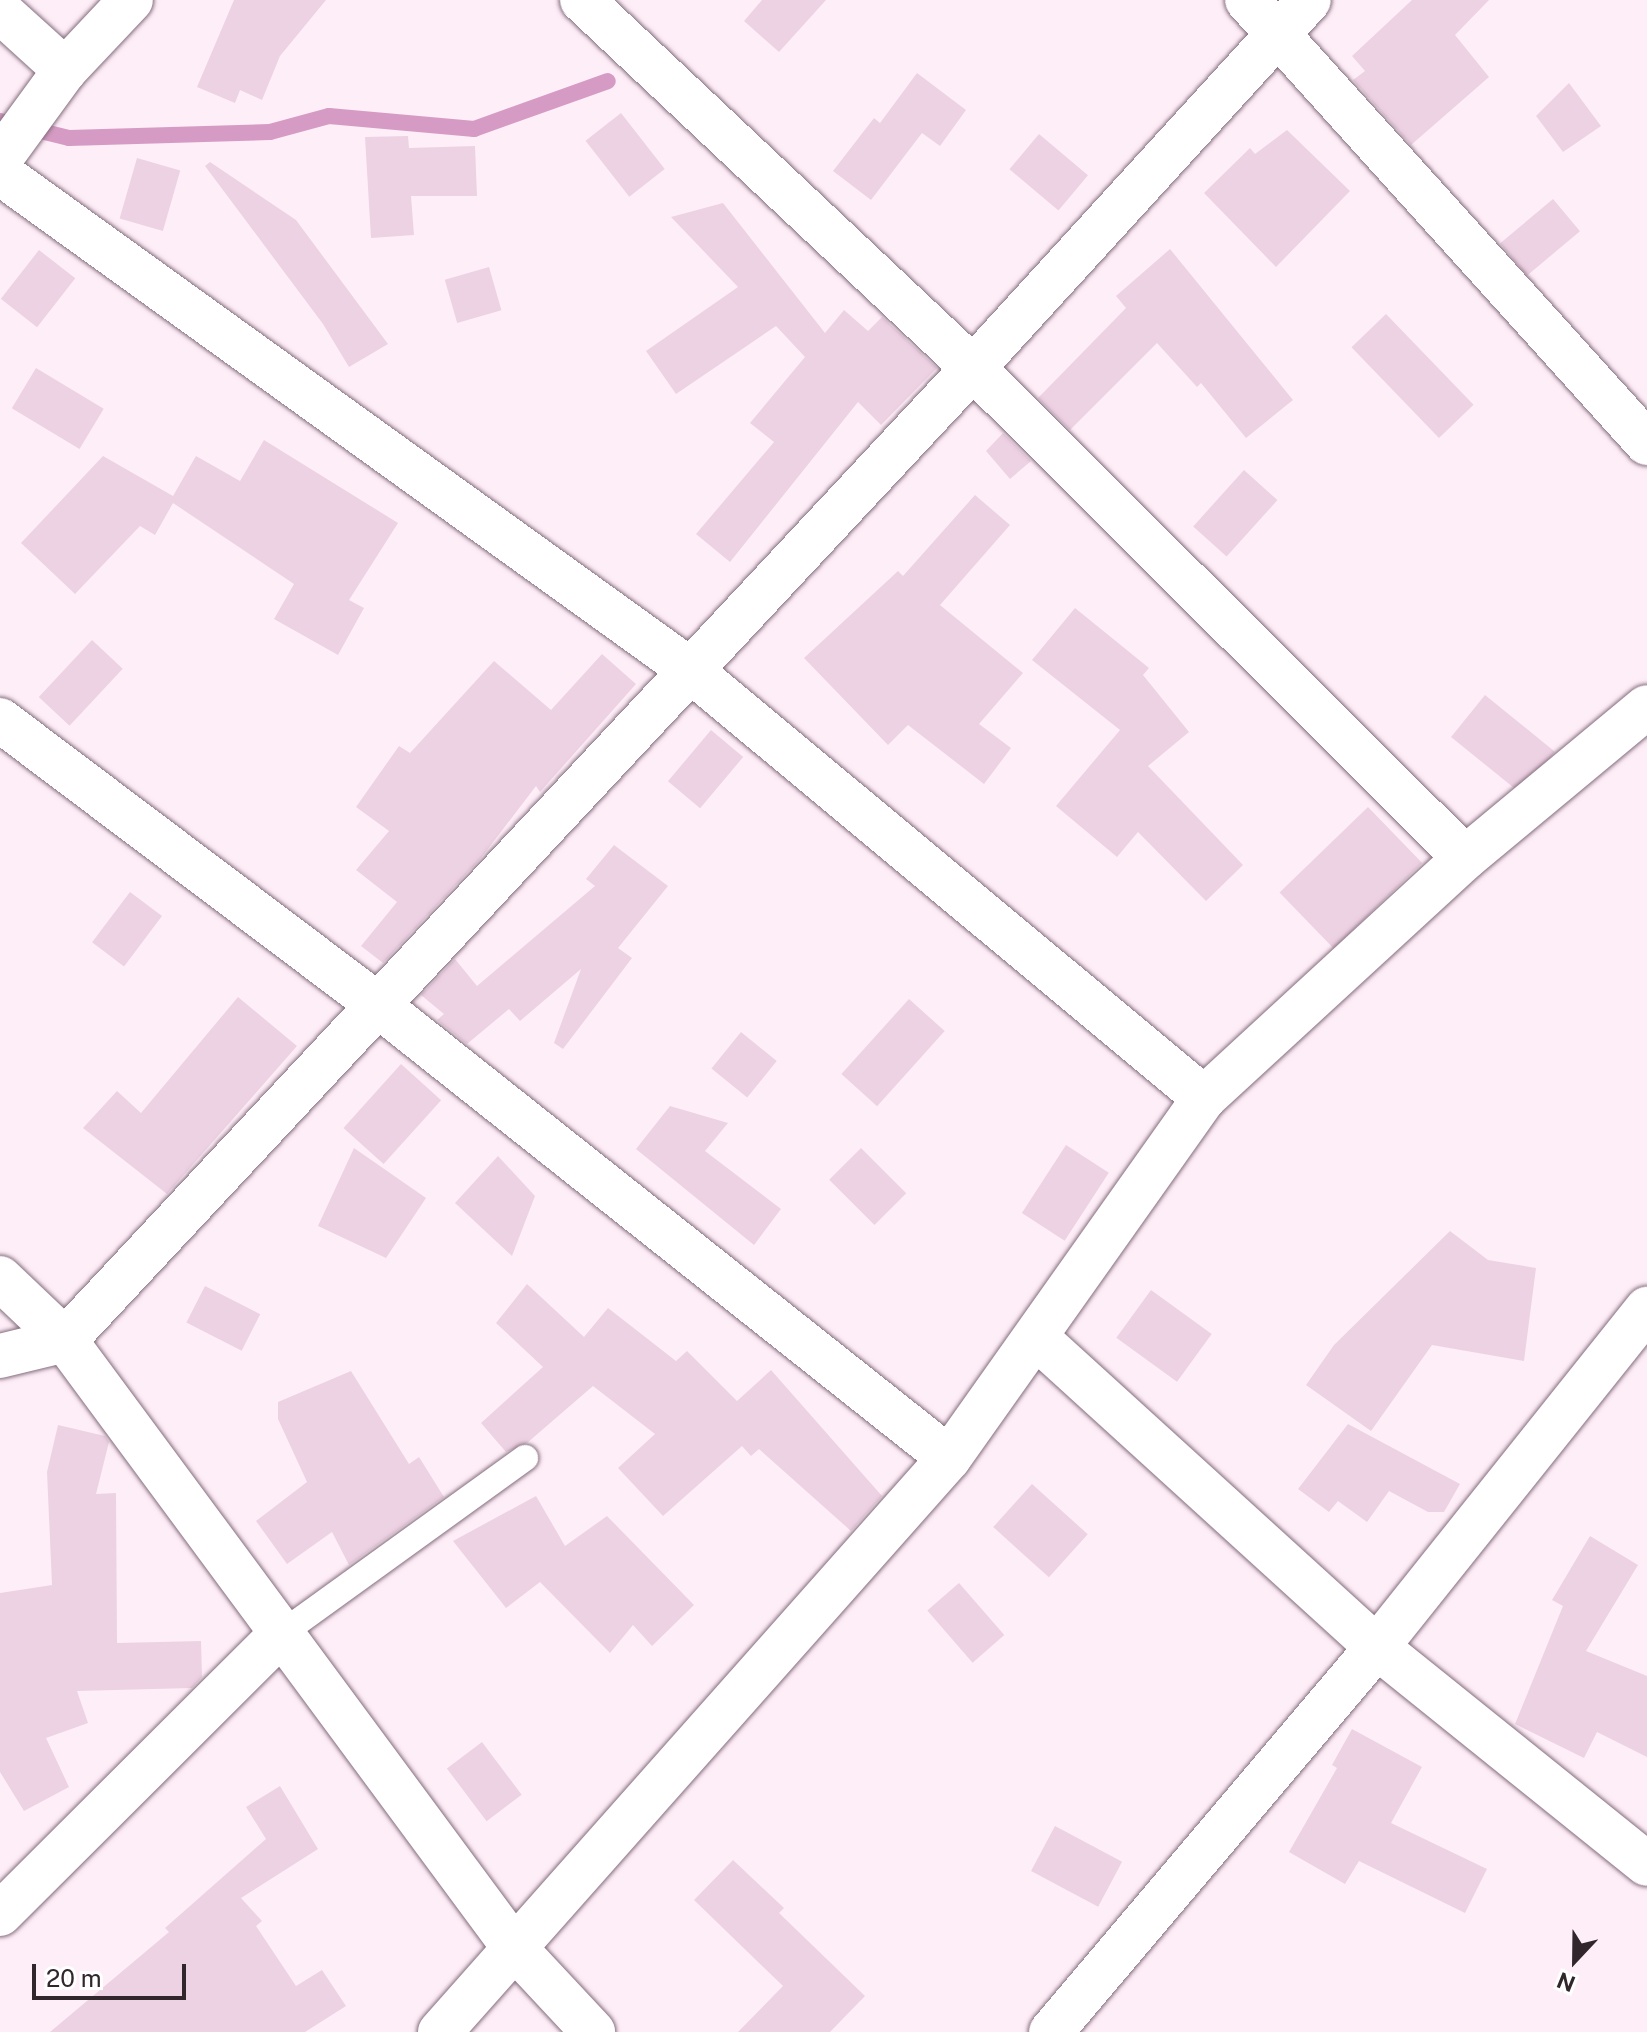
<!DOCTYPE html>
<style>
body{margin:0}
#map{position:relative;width:1647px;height:2032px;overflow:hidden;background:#feeef8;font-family:"Public Sans",sans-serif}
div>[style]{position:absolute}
.stream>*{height:16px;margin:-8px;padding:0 8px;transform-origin:8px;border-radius:8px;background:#d69bc4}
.building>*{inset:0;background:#edd2e4;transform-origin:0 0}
.roads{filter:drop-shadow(0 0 2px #846c7c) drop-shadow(0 0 2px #846c7c)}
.lane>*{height:26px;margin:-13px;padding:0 13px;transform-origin:13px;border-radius:13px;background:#fff}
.street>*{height:44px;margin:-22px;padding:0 22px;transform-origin:22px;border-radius:22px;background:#fff}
.secondary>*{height:44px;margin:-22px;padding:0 22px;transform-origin:22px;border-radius:22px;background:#fff}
span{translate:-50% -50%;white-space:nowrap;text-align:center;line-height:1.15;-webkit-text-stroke:6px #fff;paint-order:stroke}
.north{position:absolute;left:1535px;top:1920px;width:80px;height:80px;-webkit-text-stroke:6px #fff;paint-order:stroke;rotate:202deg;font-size:22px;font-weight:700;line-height:32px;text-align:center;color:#30262c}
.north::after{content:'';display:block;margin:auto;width:28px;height:36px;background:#30262c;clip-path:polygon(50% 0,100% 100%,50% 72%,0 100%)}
.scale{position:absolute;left:32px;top:1964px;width:154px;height:36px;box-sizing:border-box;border:4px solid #30262c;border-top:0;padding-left:10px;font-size:24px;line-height:28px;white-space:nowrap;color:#30262c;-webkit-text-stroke:6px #fff;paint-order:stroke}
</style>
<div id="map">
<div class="stream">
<div style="left:0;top:121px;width:71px;rotate:13.8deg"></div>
<div style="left:69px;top:138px;width:201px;rotate:-1.7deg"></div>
<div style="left:270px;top:132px;width:61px;rotate:-15.2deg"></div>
<div style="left:329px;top:116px;width:146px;rotate:5.1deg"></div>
<div style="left:474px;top:129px;width:142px;rotate:-19.7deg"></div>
</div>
<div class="building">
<div style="clip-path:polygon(234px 0,326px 0,280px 56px,262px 100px,240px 90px,235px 103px,197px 87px)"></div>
<div style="clip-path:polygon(762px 0,826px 0,779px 52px,744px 21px)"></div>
<div style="clip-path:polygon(1412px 0,1489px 0,1455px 35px,1489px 77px,1411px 145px,1353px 80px,1365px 71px,1352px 56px)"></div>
<div style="clip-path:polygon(917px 73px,966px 110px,940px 146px,922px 133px,871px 200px,833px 171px,874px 118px,880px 123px)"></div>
<div style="clip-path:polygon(1569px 83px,1601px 126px,1563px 152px,1536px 116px)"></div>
<div style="left:621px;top:113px;width:71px;height:45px;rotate:52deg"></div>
<div style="clip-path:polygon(1287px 130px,1350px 191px,1276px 267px,1204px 193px,1250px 148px,1255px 154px)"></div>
<div style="left:1039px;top:134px;width:64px;height:46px;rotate:40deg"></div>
<div style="clip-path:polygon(408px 136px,409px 148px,475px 146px,477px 196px,411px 196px,414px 235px,371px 238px,365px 137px)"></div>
<div style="left:137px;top:158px;width:45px;height:63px;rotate:16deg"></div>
<div style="clip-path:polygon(210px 162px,296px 220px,388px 344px,349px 367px,323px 324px,205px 166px)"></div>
<div style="left:1553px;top:199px;width:42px;height:69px;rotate:50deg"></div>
<div style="clip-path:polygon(723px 203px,825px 333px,844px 310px,868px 331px,882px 317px,937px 368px,881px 425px,858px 402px,730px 562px,696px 534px,774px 442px,750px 423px,805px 357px,776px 326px,676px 394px,646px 351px,738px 287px,671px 217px)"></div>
<div style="clip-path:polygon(1170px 249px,1293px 400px,1246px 438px,1201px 383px,1197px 387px,1157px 343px,1070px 430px,1038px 398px,1126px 308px,1116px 296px)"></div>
<div style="left:39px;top:250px;width:46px;height:62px;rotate:38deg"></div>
<div style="left:489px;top:267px;width:45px;height:46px;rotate:74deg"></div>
<div style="left:1386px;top:314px;width:126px;height:48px;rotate:46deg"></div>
<div style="left:36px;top:368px;width:79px;height:47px;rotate:31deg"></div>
<div style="clip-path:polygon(1003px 433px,1031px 461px,1010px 479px,986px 451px)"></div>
<div style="clip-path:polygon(264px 440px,398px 523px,349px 600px,364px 608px,338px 655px,274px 619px,294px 584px,173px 503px,155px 535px,140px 526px,75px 594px,21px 543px,103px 456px,173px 496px,196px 456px,240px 481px)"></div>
<div style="left:1244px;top:470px;width:45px;height:76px;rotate:42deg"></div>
<div style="clip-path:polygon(975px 495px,1010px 525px,940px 605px,1023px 673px,979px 724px,1011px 748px,984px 784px,908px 725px,888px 745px,804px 658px,898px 571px,903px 576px)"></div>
<div style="clip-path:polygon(1075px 608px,1149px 668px,1143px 675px,1189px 732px,1148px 766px,1243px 865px,1206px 901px,1138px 832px,1117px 857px,1056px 806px,1120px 730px,1032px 660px)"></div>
<div style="left:92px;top:640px;width:42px;height:78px;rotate:43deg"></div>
<div style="clip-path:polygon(602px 654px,636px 684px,540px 792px,536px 786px,481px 858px,383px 963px,361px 946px,397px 902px,356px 870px,389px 831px,356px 807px,399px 746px,410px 753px,494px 661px,551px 710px)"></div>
<div style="left:1485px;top:695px;width:90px;height:54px;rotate:39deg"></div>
<div style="left:711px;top:730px;width:42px;height:67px;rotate:40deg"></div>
<div style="left:1368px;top:807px;width:78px;height:123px;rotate:46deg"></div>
<div style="clip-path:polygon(614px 845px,668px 886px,618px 948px,632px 958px,563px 1049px,554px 1043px,581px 969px,520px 1021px,509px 1009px,467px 1044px,437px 1020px,444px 1014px,421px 995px,455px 959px,477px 986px,595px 886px,586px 879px)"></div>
<div style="left:130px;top:892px;width:40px;height:63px;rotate:37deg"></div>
<div style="clip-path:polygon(238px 997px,297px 1046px,167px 1194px,83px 1128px,117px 1091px,141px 1113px)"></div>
<div style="left:909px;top:999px;width:48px;height:101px;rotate:42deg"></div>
<div style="left:741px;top:1032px;width:46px;height:47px;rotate:39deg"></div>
<div style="left:401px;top:1064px;width:54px;height:86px;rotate:42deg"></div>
<div style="clip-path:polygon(670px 1106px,728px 1123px,705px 1151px,781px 1209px,754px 1245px,636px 1149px)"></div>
<div style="left:1066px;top:1145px;width:51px;height:81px;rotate:33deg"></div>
<div style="clip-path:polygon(354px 1148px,426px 1198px,386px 1258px,318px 1226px)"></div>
<div style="left:861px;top:1148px;width:64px;height:45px;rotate:45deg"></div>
<div style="clip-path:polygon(498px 1156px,535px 1196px,512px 1256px,455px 1203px)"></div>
<div style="clip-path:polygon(1450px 1231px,1488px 1260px,1536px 1268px,1524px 1361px,1432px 1345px,1371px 1431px,1306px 1385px,1334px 1345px)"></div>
<div style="clip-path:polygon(527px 1284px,584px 1337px,608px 1308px,676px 1361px,687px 1351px,737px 1401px,771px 1370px,882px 1496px,851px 1531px,759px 1449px,751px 1456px,742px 1446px,663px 1516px,618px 1468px,655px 1434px,593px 1386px,527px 1443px,506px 1452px,481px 1423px,543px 1367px,496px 1323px)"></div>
<div style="left:205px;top:1286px;width:62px;height:41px;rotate:27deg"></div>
<div style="left:1151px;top:1290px;width:75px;height:59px;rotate:36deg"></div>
<div style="clip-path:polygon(351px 1371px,409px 1464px,419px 1457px,444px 1497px,349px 1565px,332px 1532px,287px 1564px,256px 1521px,307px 1482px,278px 1419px,278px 1402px)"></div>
<div style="clip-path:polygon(1348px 1424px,1460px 1484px,1444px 1512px,1428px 1512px,1389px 1491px,1367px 1522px,1338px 1501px,1329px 1512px,1298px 1489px)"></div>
<div style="clip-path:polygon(58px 1425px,105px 1436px,109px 1442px,96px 1494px,116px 1493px,117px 1643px,201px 1641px,202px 1677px,192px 1688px,77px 1691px,88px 1723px,46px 1738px,69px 1787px,24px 1811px,0 1772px,0 1593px,52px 1585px,47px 1472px)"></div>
<div style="left:1032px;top:1484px;width:75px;height:58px;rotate:42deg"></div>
<div style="clip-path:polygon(536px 1496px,565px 1546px,607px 1516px,694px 1605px,652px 1646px,633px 1625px,610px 1653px,540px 1582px,506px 1608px,453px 1541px)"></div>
<div style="clip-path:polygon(1590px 1536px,1638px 1565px,1586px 1651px,1647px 1676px,1647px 1757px,1597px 1732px,1584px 1758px,1515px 1724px,1563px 1606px,1552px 1600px)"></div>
<div style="left:959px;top:1583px;width:69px;height:42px;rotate:49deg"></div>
<div style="clip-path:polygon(1352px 1729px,1422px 1767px,1391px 1823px,1487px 1869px,1465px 1913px,1359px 1861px,1345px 1884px,1289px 1852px,1337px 1768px,1332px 1765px)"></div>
<div style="left:482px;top:1742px;width:66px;height:44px;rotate:53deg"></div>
<div style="clip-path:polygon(280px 1786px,318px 1849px,241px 1898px,262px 1921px,256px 1926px,296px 1986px,322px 1970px,346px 2006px,305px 2032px,50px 2032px,169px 1932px,165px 1928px,266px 1839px,246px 1807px)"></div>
<div style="left:1055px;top:1826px;width:76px;height:51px;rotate:28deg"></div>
<div style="clip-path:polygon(733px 1860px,784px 1908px,779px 1913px,865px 1996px,830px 2032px,738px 2032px,783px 1986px,694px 1900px)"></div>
</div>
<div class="roads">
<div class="lane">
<div style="left:281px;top:1634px;width:301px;rotate:-35.8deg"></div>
</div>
<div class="street">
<div style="left:582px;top:0;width:537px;rotate:43.26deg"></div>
<div style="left:973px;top:368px;width:694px;rotate:44.88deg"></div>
<div style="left:1247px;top:0;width:597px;rotate:47.92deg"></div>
<div style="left:0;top:11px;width:88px;rotate:42.2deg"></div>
<div style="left:0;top:159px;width:110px;rotate:-53.9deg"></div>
<div style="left:65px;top:70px;width:96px;rotate:-46.7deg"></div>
<div style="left:0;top:173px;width:850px;rotate:35.76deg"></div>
<div style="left:690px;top:670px;width:669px;rotate:39.78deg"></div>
<div style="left:0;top:720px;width:475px;rotate:37deg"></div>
<div style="left:379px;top:1006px;width:727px;rotate:38.41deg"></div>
<div style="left:0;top:1278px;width:90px;rotate:43.6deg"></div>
<div style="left:65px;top:1340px;width:752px;rotate:53.54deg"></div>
<div style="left:512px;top:1945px;width:119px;rotate:47deg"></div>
<div style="left:1038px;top:1339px;width:458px;rotate:42.3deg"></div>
<div style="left:1377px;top:1647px;width:346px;rotate:38.8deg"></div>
<div style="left:0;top:1914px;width:397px;rotate:-44.9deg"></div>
<div style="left:440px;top:2032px;width:767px;rotate:-48.43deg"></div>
<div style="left:949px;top:1458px;width:441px;rotate:-54.7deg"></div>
<div style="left:1204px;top:1098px;width:355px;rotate:-42.6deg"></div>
<div style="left:1465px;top:858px;width:236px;rotate:-39.7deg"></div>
<div style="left:1051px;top:2032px;width:504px;rotate:-49.74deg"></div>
<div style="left:1377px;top:1647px;width:433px;rotate:-51.4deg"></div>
</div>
<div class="secondary">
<div style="left:0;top:1356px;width:67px;rotate:-13.8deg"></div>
<div style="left:65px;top:1340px;width:1330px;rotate:-46.95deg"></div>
<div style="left:973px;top:368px;width:498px;rotate:-47.6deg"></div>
</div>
</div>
<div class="north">N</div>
<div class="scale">20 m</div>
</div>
